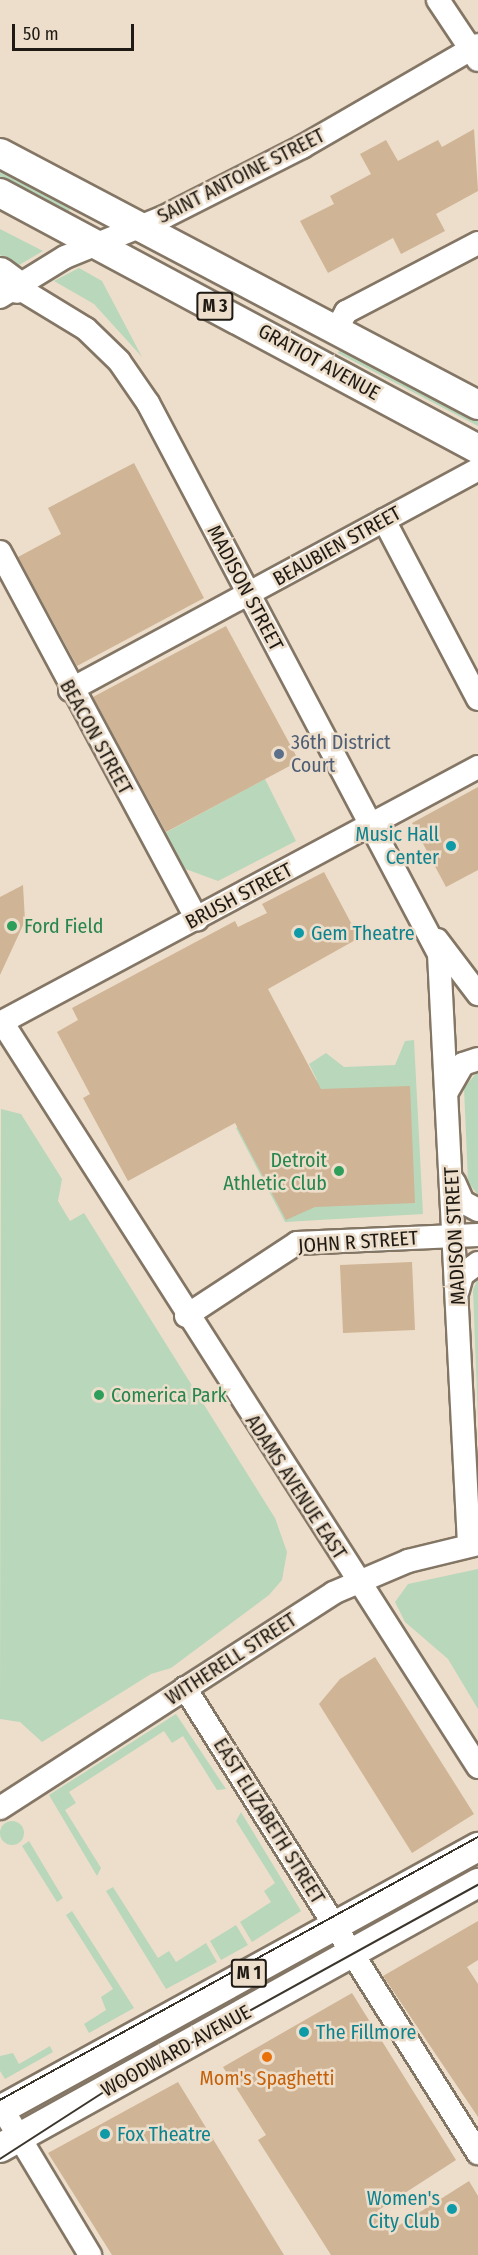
<!DOCTYPE html>
<html>
<head>
<meta charset="utf-8">
<style>
  body { margin:0 }
  #map { position:relative; width:478px; height:2255px; overflow:hidden; background:#eddecb; font-family:"Fira Sans Condensed",sans-serif }
  div>[style] { position:absolute }
  [style*='--x'] { left:calc(var(--x)*1px); top:calc(var(--y)*1px); width:calc(var(--w)*1px); rotate:calc(var(--a)*1deg) }
  .green>* { inset:0; background:#b9d7bb }
  .round { border-radius:50% }
  .building>* { inset:0; background:#cfb495 }
  .roads { filter:drop-shadow(2px 0 #847665) drop-shadow(-2px 0 #847665) drop-shadow(0 2px #847665) drop-shadow(0 -2px #847665) }
  .minor>* { height:22px; margin:-11px; padding:0 11px; transform-origin:11px; border-radius:11px; background:#fff }
  .major>* { height:28px; margin:-14px; padding:0 14px; transform-origin:14px; border-radius:14px; background:#fff }
  .highway>* { height:32px; margin:-16px; padding:0 16px; transform-origin:16px; border-radius:16px; background:#fff }
  .tram>* { height:1.5px; margin:-0.75px; padding:0 0.75px; transform-origin:0.75px; border-radius:0.75px; background:#3b352c }
  .dots>* { width:16px; height:16px; translate:-50% -50%; box-sizing:border-box; border:3px solid #eddecb; border-radius:50% }
  span { translate:-50% -50%; white-space:nowrap; text-align:center; line-height:1.15; -webkit-text-stroke:5px #eddecb; paint-order:stroke }
  .shield-label span { padding:2px 4px; background:#eddecb; border:2px solid; border-radius:4px; -webkit-text-stroke-width:0 }
  .shield-label { font-size:18px; color:#1f1a13; font-weight:700 }
  .street-label { font-size:20px; color:#1f1a13 }
  .service-label { font-size:20px; color:#4e5e75 }
  .left { translate:0 -50%; text-align:left }
  .culture-label { font-size:20px; color:#0d838f }
  .right { translate:-100% -50%; text-align:right }
  .leisure-label { font-size:20px; color:#27864d }
  .food-label { font-size:20px; color:#c56008 }
  .scale { position:absolute; left:12px; top:24px; width:122px; height:27px; box-sizing:border-box; border:3px solid #1f1a13; border-top:0; padding-left:8px; font-size:18px; line-height:21px; white-space:nowrap; color:#1f1a13; -webkit-text-stroke:4px #eddecb; paint-order:stroke }
</style>
</head>
<body>
<div id="map">
  <div class="green">
    <i style="clip-path:polygon(0 169px,65px 203px,70px 209px,64px 219px,0 185px)"></i>
    <i style="clip-path:polygon(0 229px,43px 251px,19px 265px,0 255px)"></i>
    <i style="clip-path:polygon(79px 268px,102px 281px,142px 357px,94px 304px,54px 281px)"></i>
    <i style="clip-path:polygon(340px 348px,478px 419px,478px 426px,338px 353px)"></i>
    <i style="clip-path:polygon(265px 779px,296px 841px,218px 881px,183px 868px,165px 833px)"></i>
    <i style="clip-path:polygon(414px 1040px,423px 1214px,285px 1222px,236px 1128px,317px 1080px,309px 1064px,326px 1053px,344px 1067px,395px 1065px,405px 1041px)"></i>
    <i style="clip-path:polygon(478px 1071px,478px 1195px,468px 1182px,464px 1088px)"></i>
    <i style="clip-path:polygon(1px 1109px,21px 1114px,62px 1179px,58px 1201px,70px 1221px,84px 1213px,275px 1518px,287px 1552px,282px 1580px,269px 1595px,171px 1668px,151px 1674px,42px 1742px,20px 1722px,0 1719px)"></i>
    <i style="clip-path:polygon(478px 1278px,478px 1420px,473px 1290px)"></i>
    <i style="clip-path:polygon(478px 1569px,478px 1709px,448px 1659px,405px 1622px,395px 1602px,408px 1584px)"></i>
    <i style="clip-path:polygon(176px 1714px,226px 1789px,217px 1790px,183px 1736px,172px 1743px,164px 1731px,69px 1792px,76px 1803px,65px 1810px,101px 1868px,97px 1876px,49px 1795px)"></i>
    <i style="clip-path:polygon(241px 1812px,301px 1911px,252px 1942px,240px 1922px,271px 1902px,264px 1891px,275px 1883px,236px 1821px)"></i>
    <i class="round" style="left:0;top:1821px;width:24px;height:24px"></i>
    <i style="clip-path:polygon(29px 1841px,63px 1898px,57px 1902px,22px 1846px)"></i>
    <i style="clip-path:polygon(113px 1887px,158px 1958px,169px 1951px,176px 1962px,206px 1943px,217px 1962px,166px 1989px,106px 1891px)"></i>
    <i style="clip-path:polygon(72px 1911px,134px 2008px,89px 2033px,84px 2024px,106px 2010px,101px 1997px,113px 1989px,66px 1915px)"></i>
    <i style="clip-path:polygon(236px 1925px,248px 1945px,221px 1960px,210px 1941px)"></i>
    <i style="clip-path:polygon(50px 2046px,53px 2052px,5px 2079px,0 2071px,0 2056px,13px 2053px,19px 2064px)"></i>
  </div>
  <div class="building">
    <i style="clip-path:polygon(474px 129px,478px 191px,436px 214px,445px 231px,401px 254px,393px 238px,328px 273px,300px 221px,334px 204px,330px 196px,371px 174px,360px 154px,386px 140px,398px 161px,438px 140px,442px 147px)"></i>
    <i style="clip-path:polygon(134px 463px,204px 598px,77px 666px,18px 557px,61px 534px,48px 508px)"></i>
    <i style="clip-path:polygon(226px 626px,299px 761px,166px 832px,93px 697px)"></i>
    <i style="clip-path:polygon(478px 787px,478px 870px,446px 887px,412px 823px)"></i>
    <i style="clip-path:polygon(324px 872px,359px 938px,268px 989px,321px 1089px,410px 1086px,415px 1203px,315px 1207px,286px 1220px,235px 1123px,128px 1181px,83px 1098px,90px 1094px,57px 1032px,78px 1020px,72px 1008px,235px 921px,238px 927px,267px 913px,262px 904px)"></i>
    <i style="clip-path:polygon(23px 885px,25px 921px,0 975px,0 897px)"></i>
    <i style="clip-path:polygon(412px 1262px,415px 1330px,343px 1333px,340px 1265px)"></i>
    <i style="clip-path:polygon(375px 1657px,474px 1814px,412px 1853px,319px 1704px,340px 1679px)"></i>
    <i style="clip-path:polygon(478px 1921px,478px 1960px,467px 1967px,478px 1984px,478px 2117px,383px 1976px)"></i>
    <i style="clip-path:polygon(352px 1993px,456px 2160px,377px 2211px,390px 2231px,469px 2181px,478px 2196px,478px 2255px,331px 2255px,258px 2140px,266px 2135px,223px 2067px)"></i>
    <i style="clip-path:polygon(178px 2082px,284px 2255px,112px 2255px,48px 2153px)"></i>
  </div>
  <div class="roads">
    <div class="minor">
      <i style="--x:438;--y:0;--w:72;--a:56.3"></i>
      <i style="--x:17;--y:287;--w:81;--a:31.3"></i>
      <i style="--x:86;--y:329;--w:46;--a:44.1"></i>
      <i style="--x:119;--y:361;--w:51;--a:55.4"></i>
      <i style="--x:148;--y:403;--w:623;--a:62.16"></i>
      <i style="--x:439;--y:954;--w:592;--a:87.09"></i>
      <i style="--x:0;--y:297;--w:76;--a:-31.6"></i>
      <i style="--x:65;--y:257;--w:107;--a:-22"></i>
      <i style="--x:164;--y:217;--w:155;--a:-26.9"></i>
      <i style="--x:302;--y:147;--w:203;--a:-30.1"></i>
      <i style="--x:335;--y:332;--w:23;--a:-61"></i>
      <i style="--x:346;--y:312;--w:149;--a:-27.6"></i>
      <i style="--x:384;--y:520;--w:202;--a:62.3"></i>
      <i style="--x:0;--y:552;--w:417;--a:61.8"></i>
      <i style="--x:70;--y:690;--w:464;--a:-28.4"></i>
      <i style="--x:437;--y:940;--w:68;--a:52.8"></i>
      <i style="--x:2;--y:1022;--w:884;--a:57.42"></i>
      <i style="--x:0;--y:1023;--w:542;--a:-28.17"></i>
      <i style="--x:448;--y:1090;--w:30;--a:-60"></i>
      <i style="--x:463;--y:1064;--w:16;--a:-18"></i>
      <i style="--x:454;--y:1182;--w:22;--a:66"></i>
      <i style="--x:463;--y:1202;--w:17;--a:28"></i>
      <i style="--x:458;--y:1290;--w:16;--a:-75"></i>
      <i style="--x:462;--y:1275;--w:20;--a:-37"></i>
      <i style="--x:186;--y:1316;--w:133;--a:-33.3"></i>
      <i style="--x:297;--y:1243;--w:181;--a:-2.5"></i>
      <i style="--x:185;--y:1688;--w:550;--a:57.78"></i>
      <i style="--x:0;--y:1808;--w:396;--a:-32.8"></i>
      <i style="--x:333;--y:1593;--w:82;--a:-23.1"></i>
      <i style="--x:408;--y:1561;--w:72;--a:-13.7"></i>
      <i style="--x:0;--y:2105;--w:175;--a:59"></i>
    </div>
    <div class="major">
      <i style="--x:0;--y:153;--w:540;--a:27.8"></i>
      <i style="--x:0;--y:193;--w:542;--a:28.17"></i>
      <i style="--x:0;--y:2110;--w:546;--a:-28.82"></i>
      <i style="--x:0;--y:2148;--w:547;--a:-29"></i>
    </div>
    <div class="highway">
      <i style="--x:0;--y:274;--w:21;--a:37"></i>
    </div>
  </div>
  <div class="tram">
    <i style="--x:0;--y:2100;--w:546;--a:-28.82"></i>
    <i style="--x:0;--y:2159;--w:131;--a:-32.8"></i>
    <i style="--x:110;--y:2088;--w:420;--a:-28.9"></i>
  </div>
  <div class="dots">
    <i style="left:279px;top:754px;background:#5c6f8a"></i>
    <i style="left:451px;top:846px;background:#0f9aa8"></i>
    <i style="left:12px;top:926px;background:#2e9e5b"></i>
    <i style="left:299px;top:933px;background:#0f9aa8"></i>
    <i style="left:339px;top:1171px;background:#2e9e5b"></i>
    <i style="left:99px;top:1395px;background:#2e9e5b"></i>
    <i style="left:304px;top:2032px;background:#0f9aa8"></i>
    <i style="left:267px;top:2057px;background:#e8710a"></i>
    <i style="left:105px;top:2134px;background:#0f9aa8"></i>
    <i style="left:452px;top:2209px;background:#0f9aa8"></i>
  </div>
  <div class="shield-label">
    <span style="left:215px;top:306px">M 3</span>
    <span style="left:249px;top:1973px">M 1</span>
  </div>
  <div class="street-label">
    <span style="left:241px;top:176px;rotate:-27deg">SAINT ANTOINE STREET</span>
    <span style="left:319px;top:362px;rotate:29deg">GRATIOT AVENUE</span>
    <span style="left:337px;top:546px;rotate:-29deg">BEAUBIEN STREET</span>
    <span style="left:245px;top:588px;rotate:62deg">MADISON STREET</span>
    <span style="left:96px;top:737px;rotate:61deg">BEACON STREET</span>
    <span style="left:239px;top:896px;rotate:-28deg">BRUSH STREET</span>
    <span style="left:455px;top:1236px;rotate:-93deg">MADISON STREET</span>
    <span style="left:358px;top:1242px;rotate:-4deg">JOHN R STREET</span>
    <span style="left:296px;top:1487px;rotate:57deg">ADAMS AVENUE EAST</span>
    <span style="left:231px;top:1659px;rotate:-33deg">WITHERELL STREET</span>
    <span style="left:269px;top:1821px;rotate:58deg">EAST ELIZABETH STREET</span>
    <span style="left:176px;top:2051px;rotate:-29deg">WOODWARD AVENUE</span>
  </div>
  <div class="service-label">
    <span class="left" style="left:291px;top:754px">36th District<br>Court</span>
  </div>
  <div class="culture-label">
    <span class="right" style="left:439px;top:846px">Music Hall<br>Center</span>
    <span class="left" style="left:311px;top:933px">Gem Theatre</span>
    <span class="left" style="left:316px;top:2032px">The Fillmore</span>
    <span class="left" style="left:117px;top:2134px">Fox Theatre</span>
    <span class="right" style="left:440px;top:2210px">Women's<br>City Club</span>
  </div>
  <div class="leisure-label">
    <span class="left" style="left:24px;top:926px">Ford Field</span>
    <span class="right" style="left:327px;top:1172px">Detroit<br>Athletic Club</span>
    <span class="left" style="left:111px;top:1395px">Comerica Park</span>
  </div>
  <div class="food-label">
    <span style="left:267px;top:2078px">Mom's Spaghetti</span>
  </div>
  <div class="scale">50 m</div>
</div>
</body>
</html>
